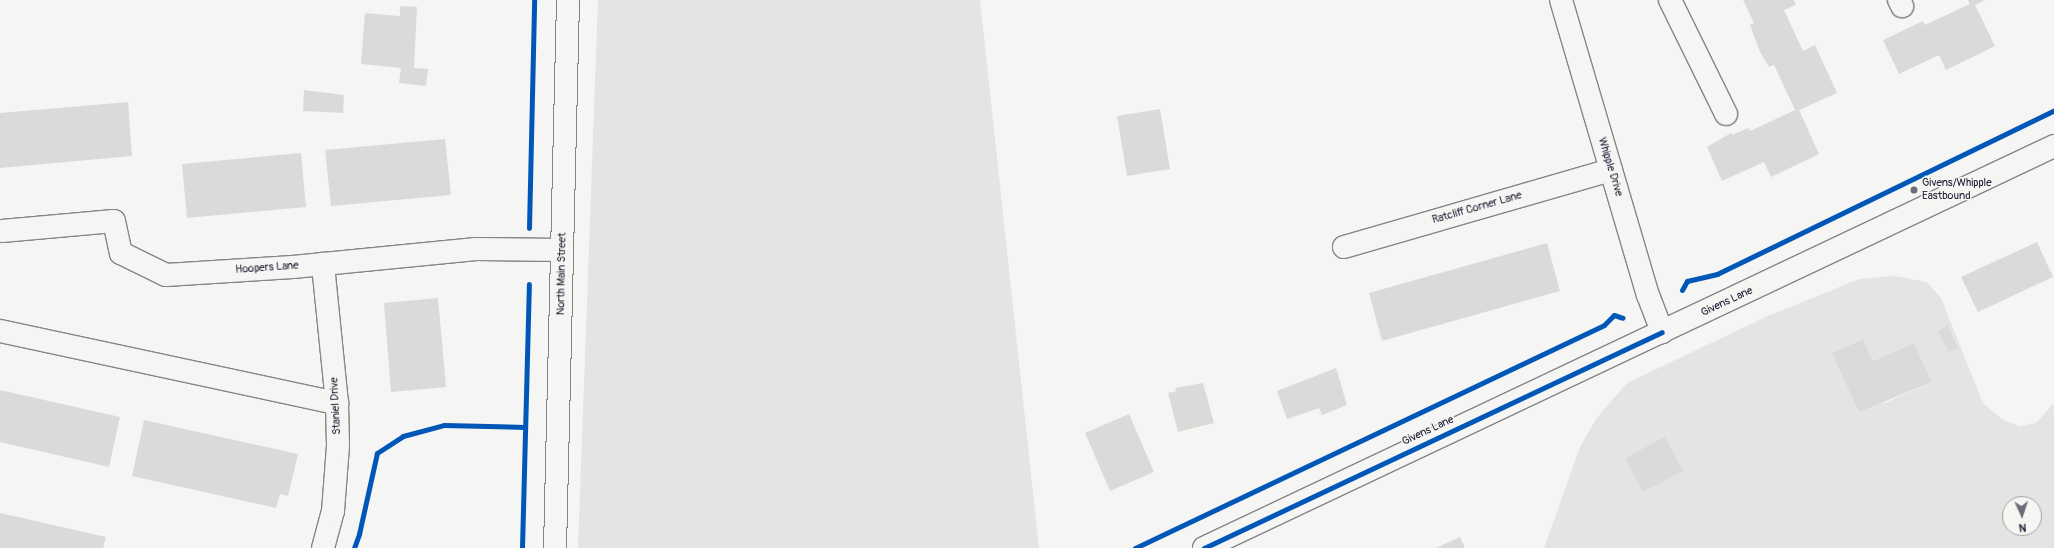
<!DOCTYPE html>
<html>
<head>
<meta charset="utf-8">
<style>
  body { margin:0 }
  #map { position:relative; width:2054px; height:548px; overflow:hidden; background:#f5f5f3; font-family:Pangolin,sans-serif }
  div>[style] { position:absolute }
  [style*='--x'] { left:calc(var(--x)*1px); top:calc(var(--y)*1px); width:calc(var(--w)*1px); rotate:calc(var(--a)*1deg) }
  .green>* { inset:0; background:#e4e4e4 }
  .building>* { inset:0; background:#dadad9 }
  .roads { filter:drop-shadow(1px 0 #858589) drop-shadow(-1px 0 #858589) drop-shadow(0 1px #858589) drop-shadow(0 -1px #858589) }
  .minor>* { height:22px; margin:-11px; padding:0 11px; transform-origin:11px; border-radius:11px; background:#f5f5f3 }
  .major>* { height:22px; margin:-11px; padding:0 11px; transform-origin:11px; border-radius:11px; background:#f5f5f3 }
  .cycleway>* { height:5px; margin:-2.5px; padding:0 2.5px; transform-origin:2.5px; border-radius:2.5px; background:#0057b8 }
  .dots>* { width:11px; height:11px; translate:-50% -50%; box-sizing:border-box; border:2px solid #f6f6f2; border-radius:50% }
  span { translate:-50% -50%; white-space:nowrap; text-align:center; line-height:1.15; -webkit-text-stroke:3px #f6f6f2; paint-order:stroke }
  .street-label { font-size:11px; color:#22223b }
  .poi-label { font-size:11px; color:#22223b }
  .left { translate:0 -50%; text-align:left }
  .north { position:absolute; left:2002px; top:496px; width:40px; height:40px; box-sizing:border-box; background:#f6f6f2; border:1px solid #a1a1a9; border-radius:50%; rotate:177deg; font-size:11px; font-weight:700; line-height:16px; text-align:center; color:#22223b }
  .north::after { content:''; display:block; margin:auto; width:14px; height:18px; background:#6c6c7b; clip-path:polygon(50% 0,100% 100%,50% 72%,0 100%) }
</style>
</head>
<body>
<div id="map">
  <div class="green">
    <i style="clip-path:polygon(598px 0,980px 0,1039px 548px,578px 548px)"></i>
    <i style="clip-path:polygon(evenodd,1894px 276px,1927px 282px,1941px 298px,1983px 403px,2003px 420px,2020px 426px,2036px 423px,2054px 403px,2054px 548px,1544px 548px,1580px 447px,1596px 419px,1627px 383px,1768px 316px,1859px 279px,1894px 276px,1863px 339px,1873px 361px,1914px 343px,1932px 382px,1885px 403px,1832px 353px,1863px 339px,1894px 276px,2010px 504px,2034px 504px,2034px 528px,2010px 528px,2010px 504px)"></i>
  </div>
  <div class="building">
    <i style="clip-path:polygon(1743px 0,1794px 0,1796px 5px,1784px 10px,1803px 51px,1815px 45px,1837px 93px,1799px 110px,1819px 154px,1771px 177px,1764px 162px,1722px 181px,1707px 147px,1731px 133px,1732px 135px,1748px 128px,1750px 131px,1795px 110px,1774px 65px,1769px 67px,1760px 52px,1750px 25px,1754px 23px)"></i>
    <i style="clip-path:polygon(1968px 0,1985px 0,1975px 5px,1995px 46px,1946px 70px,1939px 55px,1899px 74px,1883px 40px,1923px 21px,1925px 25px,1970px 4px)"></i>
    <i style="clip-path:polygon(400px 6px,417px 7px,414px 68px,428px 69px,426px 86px,399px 83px,401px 68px,361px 64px,365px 13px,400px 16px)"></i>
    <i style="clip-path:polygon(304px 90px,344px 95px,343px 113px,303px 111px)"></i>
    <i style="clip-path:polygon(128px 102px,132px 156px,0 168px,0 113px)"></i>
    <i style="clip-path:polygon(1160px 109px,1170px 169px,1127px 176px,1117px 116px)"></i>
    <i style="clip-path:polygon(445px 139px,451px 195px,331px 206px,325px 150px)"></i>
    <i style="clip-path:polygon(301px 153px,306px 207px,187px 218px,182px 164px)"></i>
    <i style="clip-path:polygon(2037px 242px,2053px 277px,1978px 312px,1961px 277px)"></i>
    <i style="clip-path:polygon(1547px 243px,1560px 291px,1382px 341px,1369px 293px)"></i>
    <i style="clip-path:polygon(438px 298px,446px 387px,391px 392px,384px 303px)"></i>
    <i style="clip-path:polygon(1948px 326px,1958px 348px,1948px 352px,1938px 331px)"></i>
    <i style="clip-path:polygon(1863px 339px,1873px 361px,1914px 343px,1932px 382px,1859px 412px,1832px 353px)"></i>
    <i style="clip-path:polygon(1336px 368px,1347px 405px,1322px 415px,1319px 408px,1287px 419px,1277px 391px)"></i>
    <i style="clip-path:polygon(1203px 383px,1214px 423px,1178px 432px,1168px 393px,1176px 391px,1175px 388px)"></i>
    <i style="clip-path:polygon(0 390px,120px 417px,109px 467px,0 442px)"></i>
    <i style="clip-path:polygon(1129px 414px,1154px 472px,1110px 491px,1085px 433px)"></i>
    <i style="clip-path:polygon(144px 420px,298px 454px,288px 496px,280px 494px,276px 508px,132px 476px)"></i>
    <i style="clip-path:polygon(1665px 437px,1683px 471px,1643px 492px,1625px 458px)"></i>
    <i style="clip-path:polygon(0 513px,106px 537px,103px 548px,0 548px)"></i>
    <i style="clip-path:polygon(1460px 537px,1465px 548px,1436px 548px)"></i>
  </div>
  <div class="roads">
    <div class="minor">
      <i style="--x:1561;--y:0;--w:308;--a:73.6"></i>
      <i style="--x:1648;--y:295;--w:40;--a:69"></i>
      <i style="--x:1670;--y:0;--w:127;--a:63.8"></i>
      <i style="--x:1899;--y:0;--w:7;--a:63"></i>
      <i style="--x:2;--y:231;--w:112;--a:-5.1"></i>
      <i style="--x:114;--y:221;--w:33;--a:78"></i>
      <i style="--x:121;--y:253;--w:50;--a:26.1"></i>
      <i style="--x:166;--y:275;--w:127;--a:-3.6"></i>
      <i style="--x:293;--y:267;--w:184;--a:-5.6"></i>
      <i style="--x:476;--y:249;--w:86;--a:0.7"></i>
      <i style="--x:1344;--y:247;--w:278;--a:-16.1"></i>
      <i style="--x:0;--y:331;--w:345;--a:12.1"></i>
      <i style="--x:323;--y:548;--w:38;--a:-75"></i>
      <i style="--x:333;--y:511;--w:65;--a:-85.6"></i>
      <i style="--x:338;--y:446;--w:43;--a:-91.3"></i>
      <i style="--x:337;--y:403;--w:140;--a:-95.8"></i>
      <i style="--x:1204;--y:548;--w:940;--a:-25.31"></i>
    </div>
    <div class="major">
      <i style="--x:555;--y:548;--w:548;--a:-88.64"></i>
    </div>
  </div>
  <div class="cycleway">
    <i style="--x:529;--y:228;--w:228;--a:-88.7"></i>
    <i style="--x:1682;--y:290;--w:10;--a:-61"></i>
    <i style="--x:1687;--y:281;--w:31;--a:-13"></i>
    <i style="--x:1717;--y:274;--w:375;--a:-25.9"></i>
    <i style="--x:354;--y:548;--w:15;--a:-70"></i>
    <i style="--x:359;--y:534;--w:83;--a:-77.5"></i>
    <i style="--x:377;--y:453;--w:31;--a:-33"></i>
    <i style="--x:403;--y:436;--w:42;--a:-15"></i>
    <i style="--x:444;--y:425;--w:81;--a:1.4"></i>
    <i style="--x:522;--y:548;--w:264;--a:-88.5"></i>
    <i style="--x:1135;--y:548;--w:519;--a:-25.43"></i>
    <i style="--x:1604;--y:325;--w:14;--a:-45"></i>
    <i style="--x:1614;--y:315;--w:9;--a:18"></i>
    <i style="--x:1204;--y:548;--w:506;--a:-25.25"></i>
  </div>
  <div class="dots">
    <i style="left:1914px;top:190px;background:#6c6c7b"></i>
  </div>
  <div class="street-label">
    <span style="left:1610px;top:167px;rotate:73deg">Whipple Drive</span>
    <span style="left:1477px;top:208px;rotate:-16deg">Ratcliff Corner Lane</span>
    <span style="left:267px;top:268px;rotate:-4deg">Hoopers Lane</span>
    <span style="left:562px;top:274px;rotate:-89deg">North Main Street</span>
    <span style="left:1727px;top:302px;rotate:-25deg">Givens Lane</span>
    <span style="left:336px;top:406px;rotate:-93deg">Staniel Drive</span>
    <span style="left:1428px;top:431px;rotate:-25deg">Givens Lane</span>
  </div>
  <div class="poi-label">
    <span class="left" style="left:1922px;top:190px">Givens/Whipple<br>Eastbound</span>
  </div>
  <div class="north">N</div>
</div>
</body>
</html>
